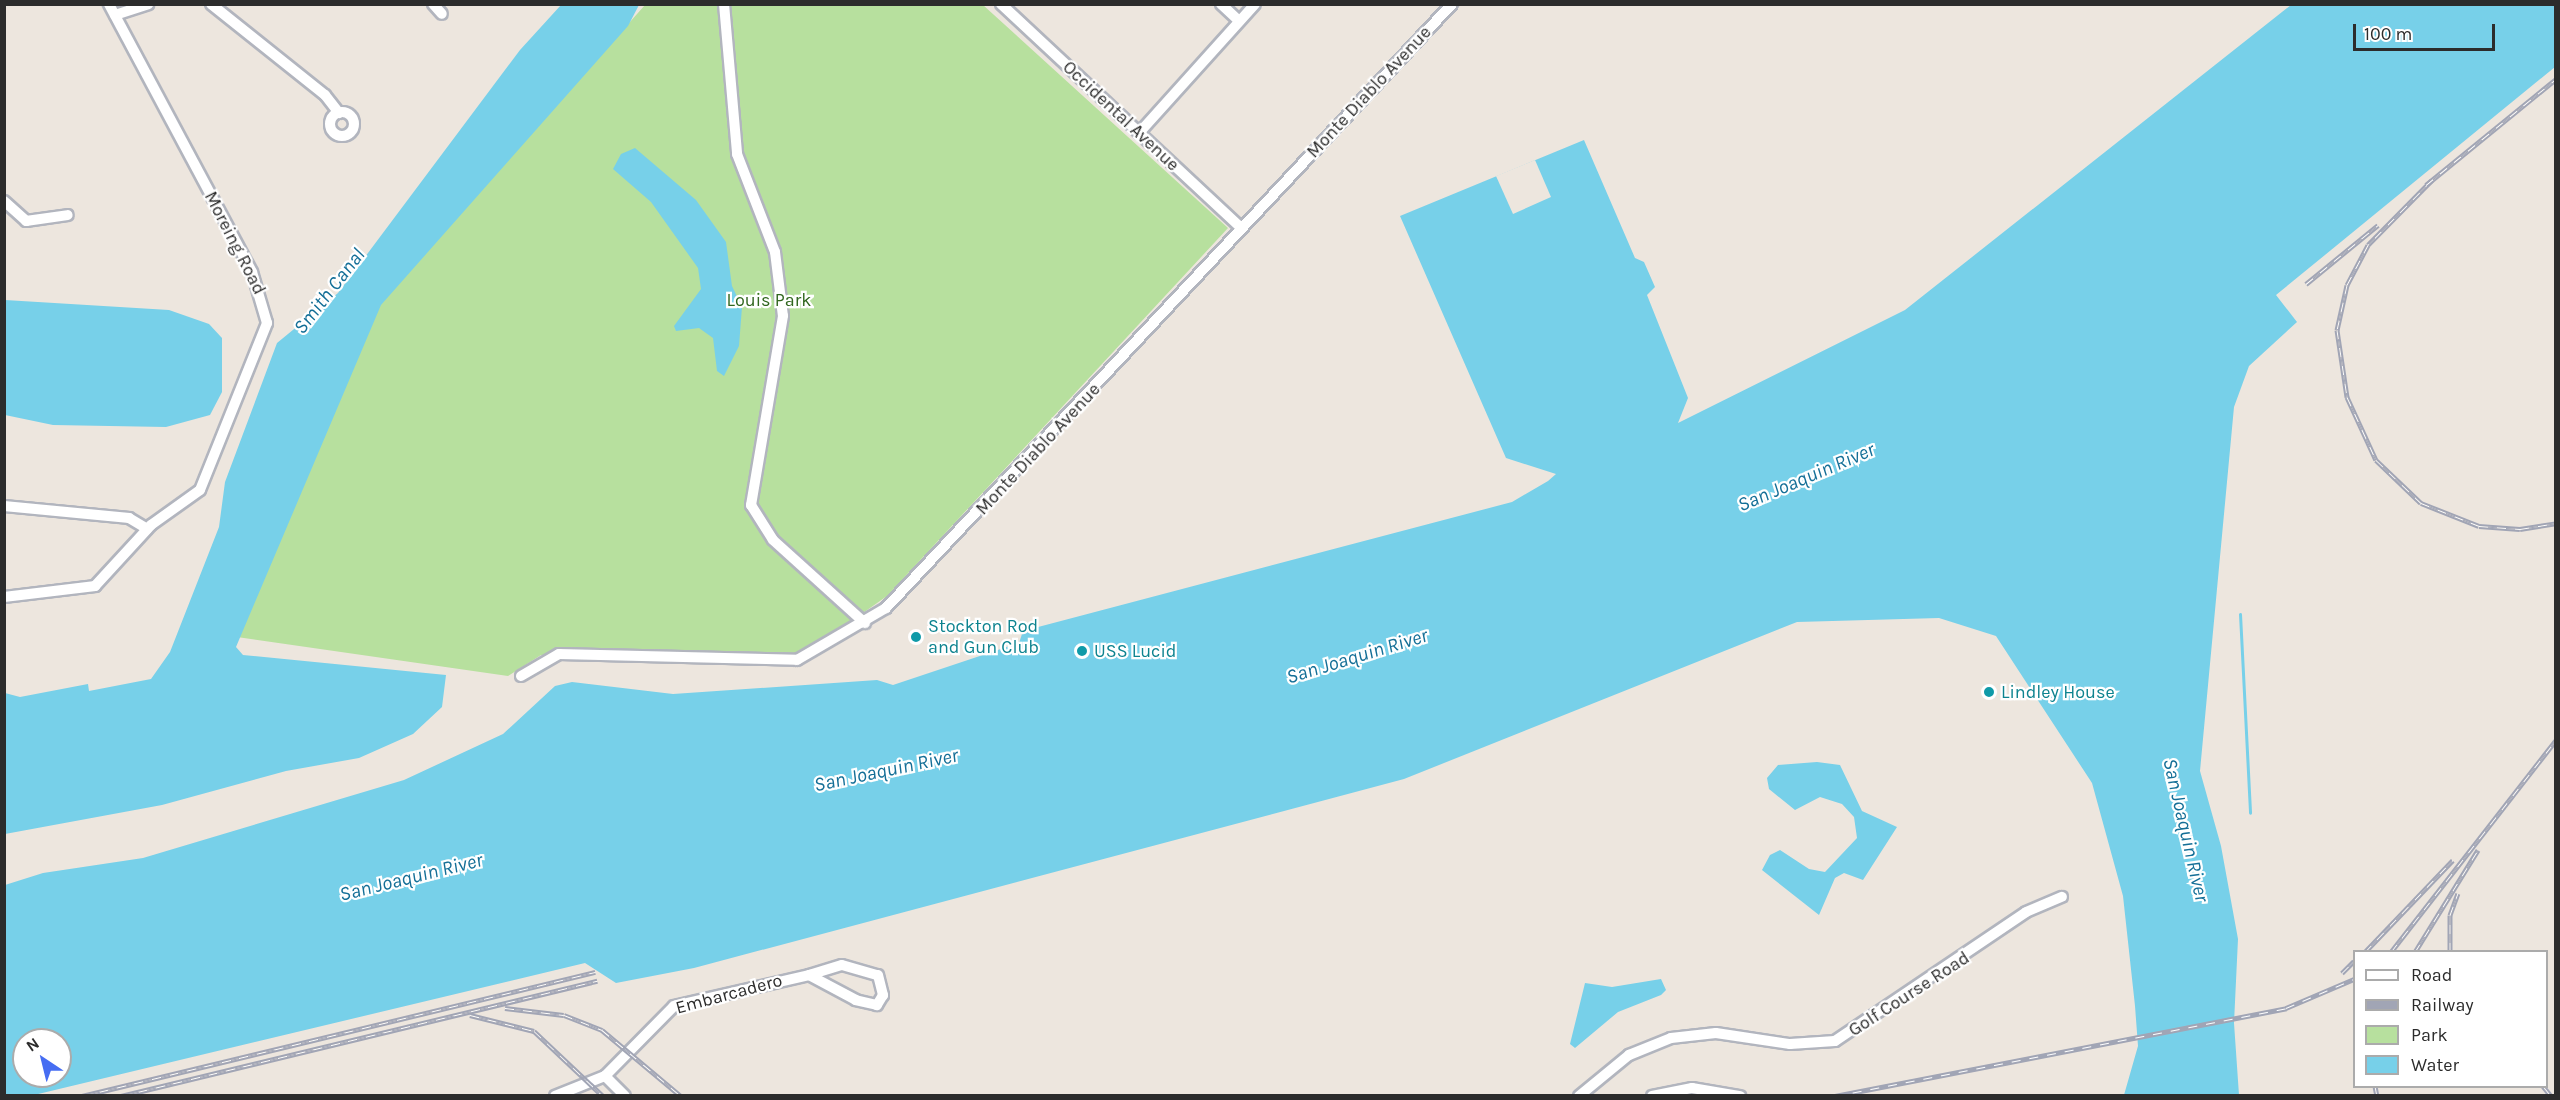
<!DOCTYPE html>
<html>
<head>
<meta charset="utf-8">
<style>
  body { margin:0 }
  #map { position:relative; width:2560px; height:1100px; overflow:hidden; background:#ede6de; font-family:Karla,sans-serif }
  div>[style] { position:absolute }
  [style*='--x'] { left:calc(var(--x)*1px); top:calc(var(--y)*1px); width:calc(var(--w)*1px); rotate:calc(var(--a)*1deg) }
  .green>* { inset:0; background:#b7e09e }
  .water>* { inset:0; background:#77d0e9 }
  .pier>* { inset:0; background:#ede6de }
  .stream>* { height:3px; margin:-1.5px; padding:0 1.5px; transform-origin:1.5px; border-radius:1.5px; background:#77d0e9 }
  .roads { filter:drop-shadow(2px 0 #b2b5be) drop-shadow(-2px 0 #b2b5be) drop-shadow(0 2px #b2b5be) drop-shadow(0 -2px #b2b5be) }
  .minor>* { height:10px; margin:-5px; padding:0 5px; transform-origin:5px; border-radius:5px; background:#fff }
  .minor>.ring { margin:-5px; padding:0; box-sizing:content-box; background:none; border:10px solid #fff; border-radius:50% }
  .rail>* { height:5px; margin-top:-2.5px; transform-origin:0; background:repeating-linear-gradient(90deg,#fff 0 9px,#a1a5b5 0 18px); box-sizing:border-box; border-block:2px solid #a1a5b5 }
  .dots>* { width:16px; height:16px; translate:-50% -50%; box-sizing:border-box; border:3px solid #fff; border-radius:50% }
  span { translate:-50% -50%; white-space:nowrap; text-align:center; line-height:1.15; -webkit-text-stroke:4.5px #fff; paint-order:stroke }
  .street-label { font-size:18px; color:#2c2c2c }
  .park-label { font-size:18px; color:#30661e }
  .culture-label { font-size:18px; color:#0d838f }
  .left { translate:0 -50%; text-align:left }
  .water-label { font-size:20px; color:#146f97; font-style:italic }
  .frame { position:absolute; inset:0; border:6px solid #2c2c2c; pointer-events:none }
  .legend { position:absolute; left:2353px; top:950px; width:195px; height:138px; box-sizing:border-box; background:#fff; border:2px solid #ababab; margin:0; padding:8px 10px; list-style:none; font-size:18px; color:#2c2c2c }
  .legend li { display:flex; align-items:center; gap:12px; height:30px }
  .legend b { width:30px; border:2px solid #ababab }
  .north { position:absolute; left:12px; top:1028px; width:60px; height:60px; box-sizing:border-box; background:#fff; border:2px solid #ababab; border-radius:50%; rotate:325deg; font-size:16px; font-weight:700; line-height:24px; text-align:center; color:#2c2c2c }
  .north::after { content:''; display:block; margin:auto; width:21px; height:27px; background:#466df2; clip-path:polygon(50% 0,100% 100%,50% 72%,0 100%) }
  .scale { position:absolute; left:2353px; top:24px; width:142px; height:27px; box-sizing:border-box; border:3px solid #2c2c2c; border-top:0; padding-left:8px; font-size:18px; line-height:21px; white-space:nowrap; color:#2c2c2c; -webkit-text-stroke:4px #fff; paint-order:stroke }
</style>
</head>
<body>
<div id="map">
  <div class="green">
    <i style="clip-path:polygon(645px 5px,983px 5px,1228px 228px,887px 596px,819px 644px,774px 661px,541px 655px,508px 676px,230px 636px,374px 310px)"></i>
  </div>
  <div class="water">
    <i style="clip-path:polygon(561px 5px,639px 5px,628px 26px,381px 305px,236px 647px,243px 655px,446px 675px,442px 707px,413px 734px,359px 758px,286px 771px,162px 805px,5px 834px,5px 693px,20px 697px,88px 684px,89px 691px,151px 679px,170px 652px,219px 527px,225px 482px,277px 343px,338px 293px,520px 50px)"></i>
    <i style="clip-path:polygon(evenodd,2291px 5px,2555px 5px,2555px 67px,2276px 295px,2297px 322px,2249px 366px,2234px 407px,2200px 771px,2221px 846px,2238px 939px,2234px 1023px,2239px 1095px,2124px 1095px,2138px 1046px,2135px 1006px,2123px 896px,2092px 783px,1996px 636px,1939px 618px,1797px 622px,1404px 779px,694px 968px,616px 983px,585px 963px,34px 1095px,5px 1096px,5px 885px,43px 873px,143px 858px,404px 780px,503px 734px,555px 686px,572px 682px,673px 694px,877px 680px,893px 685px,1019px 643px,1023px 631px,1512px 502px,1548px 481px,1556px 474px,1506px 458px,1400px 216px,1584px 140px,1635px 258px,1644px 262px,1655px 287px,1647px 295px,1688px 398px,1678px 423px,1905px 310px,2291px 5px,24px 1040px,60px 1040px,60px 1076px,24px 1076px,24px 1040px)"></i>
    <i style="clip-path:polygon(635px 148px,696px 200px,726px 242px,732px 286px,742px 307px,739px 346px,724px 376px,717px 371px,713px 338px,699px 328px,676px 331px,674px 326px,701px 289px,698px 268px,651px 202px,613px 169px,621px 154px)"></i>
    <i style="clip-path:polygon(5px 300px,169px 310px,209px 324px,222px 338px,222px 392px,210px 415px,166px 427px,53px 425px,5px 415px)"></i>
    <i style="clip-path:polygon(1817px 762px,1840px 765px,1862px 811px,1897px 827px,1863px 880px,1844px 873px,1835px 878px,1819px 915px,1762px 870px,1770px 855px,1780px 850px,1809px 869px,1825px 872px,1857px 838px,1854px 817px,1842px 804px,1820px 797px,1795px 810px,1769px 789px,1767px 778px,1778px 765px)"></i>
    <i style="clip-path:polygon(1661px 979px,1666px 990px,1661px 995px,1618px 1012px,1575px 1048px,1570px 1044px,1585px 983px,1612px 987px)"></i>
  </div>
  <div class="pier">
    <i style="clip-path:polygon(1535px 160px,1551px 197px,1513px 214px,1496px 176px)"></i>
  </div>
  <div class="stream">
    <i style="--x:2240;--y:614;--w:199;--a:87.1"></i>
  </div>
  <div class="roads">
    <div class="minor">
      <i style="--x:211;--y:4;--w:146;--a:38.6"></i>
      <i style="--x:325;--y:95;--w:23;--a:52"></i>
      <i style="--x:433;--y:4;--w:13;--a:48"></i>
      <i style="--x:724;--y:4;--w:151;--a:85"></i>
      <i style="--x:737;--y:154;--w:105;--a:68.8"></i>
      <i style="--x:775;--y:252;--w:64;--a:82.9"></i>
      <i style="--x:783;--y:316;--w:192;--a:99.6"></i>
      <i style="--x:751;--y:505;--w:41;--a:57.8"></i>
      <i style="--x:773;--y:540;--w:124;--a:42.1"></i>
      <i style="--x:1001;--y:4;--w:328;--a:43"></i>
      <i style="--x:1221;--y:4;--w:25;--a:43"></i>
      <i style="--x:115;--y:15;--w:35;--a:-18"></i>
      <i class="ring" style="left:330px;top:112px;width:14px;height:14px"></i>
      <i style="--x:1139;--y:133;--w:173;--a:-48"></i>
      <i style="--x:4;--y:201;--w:30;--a:42"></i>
      <i style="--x:26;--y:221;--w:42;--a:-8.1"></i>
      <i style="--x:4;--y:506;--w:126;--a:5.5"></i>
      <i style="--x:129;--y:518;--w:21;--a:31"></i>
      <i style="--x:4;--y:597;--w:92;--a:-6.9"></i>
      <i style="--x:95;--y:586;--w:83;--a:-47.4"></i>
      <i style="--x:151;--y:525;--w:60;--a:-35.5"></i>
      <i style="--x:200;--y:490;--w:180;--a:-68.1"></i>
      <i style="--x:267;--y:323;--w:53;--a:-106.4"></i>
      <i style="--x:252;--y:272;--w:304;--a:-118.1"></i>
      <i style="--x:521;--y:676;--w:44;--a:-30.1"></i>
      <i style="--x:559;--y:654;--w:238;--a:1.4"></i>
      <i style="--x:797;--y:660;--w:103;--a:-30.3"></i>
      <i style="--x:886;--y:608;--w:828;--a:-46.86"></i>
      <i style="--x:842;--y:965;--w:37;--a:16"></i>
      <i style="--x:878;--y:975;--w:21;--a:76"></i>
      <i style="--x:883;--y:995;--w:12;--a:121"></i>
      <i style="--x:877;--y:1005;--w:22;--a:-167"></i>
      <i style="--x:856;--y:1000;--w:53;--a:-152"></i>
      <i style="--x:809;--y:975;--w:34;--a:-17"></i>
      <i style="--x:605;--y:1076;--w:28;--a:45"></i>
      <i style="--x:555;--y:1096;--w:54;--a:-21.8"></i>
      <i style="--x:605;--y:1076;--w:98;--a:-45.4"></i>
      <i style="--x:674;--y:1006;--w:139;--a:-12.9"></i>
      <i style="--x:1579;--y:1096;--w:65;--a:-39.4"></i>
      <i style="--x:1629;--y:1055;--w:45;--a:-22"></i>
      <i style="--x:1671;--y:1038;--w:45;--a:-6.3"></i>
      <i style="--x:1716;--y:1033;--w:75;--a:8.5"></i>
      <i style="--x:1790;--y:1044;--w:45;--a:-3.8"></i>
      <i style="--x:1835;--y:1041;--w:230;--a:-34"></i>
      <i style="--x:2026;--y:912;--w:39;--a:-23"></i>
      <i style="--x:1652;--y:1096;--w:41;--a:-11.3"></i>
      <i style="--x:1692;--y:1088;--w:49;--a:9.5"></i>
    </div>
  </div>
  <div class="rail">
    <i style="--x:2432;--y:180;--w:91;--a:134.6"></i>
    <i style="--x:2368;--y:245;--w:45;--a:117.7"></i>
    <i style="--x:2347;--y:285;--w:46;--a:102.5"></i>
    <i style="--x:2337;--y:330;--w:68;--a:81.5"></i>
    <i style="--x:2347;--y:397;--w:69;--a:65.3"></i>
    <i style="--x:2376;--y:460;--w:62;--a:43.7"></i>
    <i style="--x:2421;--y:503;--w:62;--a:21.6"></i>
    <i style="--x:2479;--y:526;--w:41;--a:4.2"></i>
    <i style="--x:2520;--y:529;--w:36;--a:-9"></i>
    <i style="--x:2426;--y:185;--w:168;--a:-39.2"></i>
    <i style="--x:2306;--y:284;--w:93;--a:-39.3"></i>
    <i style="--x:2365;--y:952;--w:127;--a:-46.3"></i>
    <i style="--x:2391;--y:952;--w:269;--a:-52.1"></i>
    <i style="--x:2415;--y:952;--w:120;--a:-58.3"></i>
    <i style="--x:2450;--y:952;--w:37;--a:-90"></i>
    <i style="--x:2450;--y:915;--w:23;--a:-70"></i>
    <i style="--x:2342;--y:973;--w:17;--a:-45"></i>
    <i style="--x:505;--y:1008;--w:59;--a:6.8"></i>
    <i style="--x:564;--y:1015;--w:41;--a:21.5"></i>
    <i style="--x:602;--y:1030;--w:103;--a:39.9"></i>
    <i style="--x:470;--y:1015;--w:66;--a:14"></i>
    <i style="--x:534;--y:1031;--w:95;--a:43.3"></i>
    <i style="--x:2375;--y:1086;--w:10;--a:79"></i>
    <i style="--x:2543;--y:1086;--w:13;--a:51"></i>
    <i style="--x:82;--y:1096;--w:528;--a:-13.59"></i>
    <i style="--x:121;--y:1096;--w:490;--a:-13.6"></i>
    <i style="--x:1835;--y:1096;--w:460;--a:-11"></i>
    <i style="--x:2286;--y:1008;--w:74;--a:-23.1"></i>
  </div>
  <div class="dots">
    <i style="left:916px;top:637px;background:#0f9aa8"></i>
    <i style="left:1082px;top:651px;background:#0f9aa8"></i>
    <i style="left:1989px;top:692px;background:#0f9aa8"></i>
  </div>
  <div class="street-label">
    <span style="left:1369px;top:92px;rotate:-47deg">Monte Diablo Avenue</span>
    <span style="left:1121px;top:116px;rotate:43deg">Occidental Avenue</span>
    <span style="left:235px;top:243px;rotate:63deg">Moreing Road</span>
    <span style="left:1038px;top:449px;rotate:-47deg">Monte Diablo Avenue</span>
    <span style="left:729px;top:994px;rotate:-15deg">Embarcadero</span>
    <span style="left:1909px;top:994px;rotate:-33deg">Golf Course Road</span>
  </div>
  <div class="park-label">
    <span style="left:769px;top:300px">Louis Park</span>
  </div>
  <div class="culture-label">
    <span class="left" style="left:928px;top:637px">Stockton Rod<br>and Gun Club</span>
    <span class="left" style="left:1094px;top:651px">USS Lucid</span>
    <span class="left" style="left:2001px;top:692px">Lindley House</span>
  </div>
  <div class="water-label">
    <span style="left:329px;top:291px;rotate:-52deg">Smith Canal</span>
    <span style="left:1806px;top:477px;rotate:-23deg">San Joaquin River</span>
    <span style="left:1357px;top:656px;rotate:-17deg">San Joaquin River</span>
    <span style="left:886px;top:770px;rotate:-12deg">San Joaquin River</span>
    <span style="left:2186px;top:830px;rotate:77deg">San Joaquin River</span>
    <span style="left:411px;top:877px;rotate:-14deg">San Joaquin River</span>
  </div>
  <div class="frame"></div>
  <ul class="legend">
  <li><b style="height:8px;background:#fff"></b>Road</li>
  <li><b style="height:8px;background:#a1a5b5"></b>Railway</li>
  <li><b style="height:16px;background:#b7e09e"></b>Park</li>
  <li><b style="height:16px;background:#77d0e9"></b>Water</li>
  </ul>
  <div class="north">N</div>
  <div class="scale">100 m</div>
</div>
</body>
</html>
